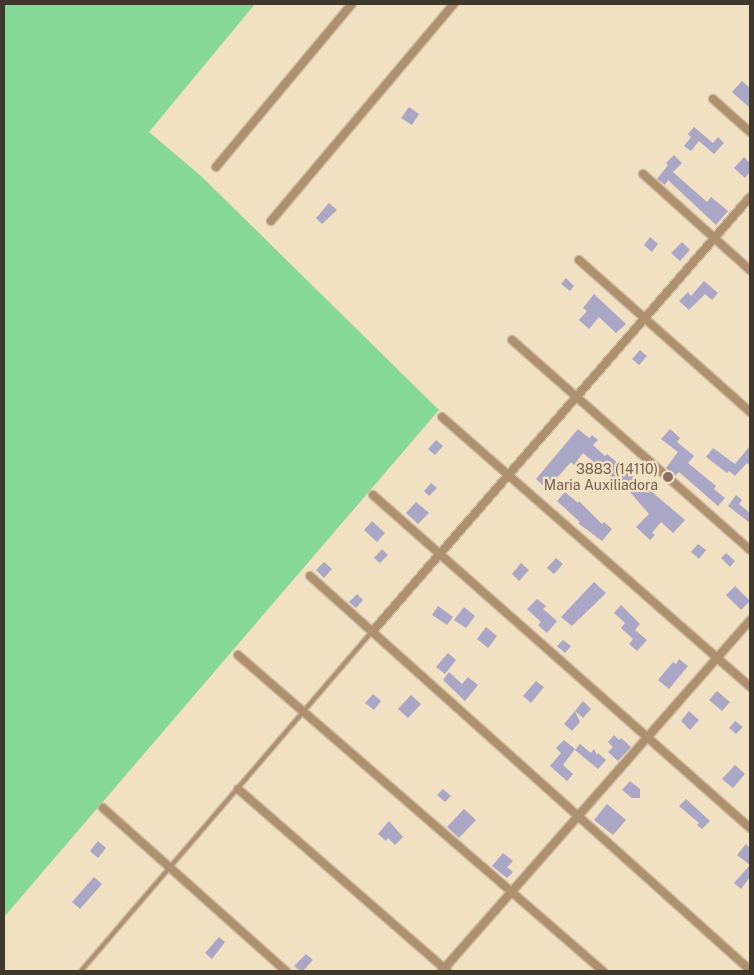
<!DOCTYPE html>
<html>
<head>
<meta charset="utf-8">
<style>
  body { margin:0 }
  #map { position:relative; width:754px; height:975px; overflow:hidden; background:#f2e0c3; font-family:"Public Sans",sans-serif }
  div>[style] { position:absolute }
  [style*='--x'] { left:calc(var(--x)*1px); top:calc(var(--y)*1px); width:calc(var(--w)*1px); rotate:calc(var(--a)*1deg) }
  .green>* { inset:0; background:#85d898 }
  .building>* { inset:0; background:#a9a7c5 }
  .roads { filter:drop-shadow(1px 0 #cebea5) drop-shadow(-1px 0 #cebea5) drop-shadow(0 1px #cebea5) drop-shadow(0 -1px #cebea5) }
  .service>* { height:4px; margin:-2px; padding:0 2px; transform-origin:2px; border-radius:2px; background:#ae906f }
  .minor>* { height:8px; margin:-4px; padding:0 4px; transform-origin:4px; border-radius:4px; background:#ae906f }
  .dots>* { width:14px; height:14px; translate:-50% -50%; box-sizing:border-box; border:2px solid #f2e0c3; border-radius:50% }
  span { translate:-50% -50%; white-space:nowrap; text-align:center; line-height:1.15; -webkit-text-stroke:4.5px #f2e0c3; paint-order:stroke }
  .education-label { font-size:14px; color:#785e54 }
  .right { translate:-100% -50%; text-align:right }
  .frame { position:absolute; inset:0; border:5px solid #3f382d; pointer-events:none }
</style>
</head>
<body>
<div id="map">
  <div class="green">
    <i style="clip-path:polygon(4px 4px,255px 4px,149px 132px,201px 176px,439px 410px,4px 917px)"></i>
  </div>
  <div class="building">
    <i style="clip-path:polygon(742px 81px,750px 88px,750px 108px,732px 92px)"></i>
    <i style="clip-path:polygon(409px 107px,419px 114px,412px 125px,401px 118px)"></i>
    <i style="clip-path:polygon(694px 127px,713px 143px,718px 137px,724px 143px,714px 154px,699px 141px,691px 151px,684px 146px,691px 137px,688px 134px)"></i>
    <i style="clip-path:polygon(674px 155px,682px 163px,673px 172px,707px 202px,711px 197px,728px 211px,716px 225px,668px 180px,665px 185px,657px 179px,668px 165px,666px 163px)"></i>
    <i style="clip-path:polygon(744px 157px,750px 163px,750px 172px,745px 178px,734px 168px)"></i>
    <i style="clip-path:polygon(329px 203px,337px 210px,322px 224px,316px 218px)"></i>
    <i style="clip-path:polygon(650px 237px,658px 244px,652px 252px,644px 245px)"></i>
    <i style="clip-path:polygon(682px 242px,690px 250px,680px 261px,671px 253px)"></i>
    <i style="clip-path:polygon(566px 278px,574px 286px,570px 291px,561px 284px)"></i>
    <i style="clip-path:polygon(704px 281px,718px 293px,712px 300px,705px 294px,689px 310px,679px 301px,688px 292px,691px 296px)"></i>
    <i style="clip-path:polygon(594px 294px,626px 324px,616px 333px,599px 317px,589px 329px,579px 320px,587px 311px,583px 308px)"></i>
    <i style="clip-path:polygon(640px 350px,647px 356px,639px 365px,632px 359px)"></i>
    <i style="clip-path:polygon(578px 429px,589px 438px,592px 435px,598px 440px,593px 445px,605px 456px,607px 454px,685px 520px,673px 533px,661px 522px,652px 533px,655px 535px,650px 540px,636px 527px,649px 514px,630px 492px,583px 453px,574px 465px,571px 462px,547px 489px,536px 479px)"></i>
    <i style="clip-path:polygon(670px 429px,680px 438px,677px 442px,694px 456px,688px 463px,716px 486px,714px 489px,725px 498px,718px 506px,679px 472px,675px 476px,666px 468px,678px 452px,661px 439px)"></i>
    <i style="clip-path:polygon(436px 440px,443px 446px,435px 455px,428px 449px)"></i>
    <i style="clip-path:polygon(750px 446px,750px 466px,747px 463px,735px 476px,729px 471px,727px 473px,706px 457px,713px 448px,735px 464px)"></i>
    <i style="clip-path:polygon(431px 483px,437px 488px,429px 496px,424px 491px)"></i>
    <i style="clip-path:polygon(565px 492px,578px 503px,579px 501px,602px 524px,604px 522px,612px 529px,602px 541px,578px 523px,580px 522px,557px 501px)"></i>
    <i style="clip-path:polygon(736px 495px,742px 500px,739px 504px,750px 513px,750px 523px,728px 506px)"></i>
    <i style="clip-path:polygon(416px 502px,429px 513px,418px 524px,406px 513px)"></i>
    <i style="clip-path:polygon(372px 521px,385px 533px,377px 542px,364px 530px)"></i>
    <i style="clip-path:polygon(698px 544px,706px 550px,699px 559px,691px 552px)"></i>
    <i style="clip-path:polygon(382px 549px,388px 555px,380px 563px,374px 558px)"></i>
    <i style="clip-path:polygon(726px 553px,735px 561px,730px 567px,721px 558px)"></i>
    <i style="clip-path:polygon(556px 558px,563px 564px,554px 574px,547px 568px)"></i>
    <i style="clip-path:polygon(324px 562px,332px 569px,324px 578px,316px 570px)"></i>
    <i style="clip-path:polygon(521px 563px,529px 570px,519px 581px,512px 574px)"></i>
    <i style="clip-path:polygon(594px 582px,606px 593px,572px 626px,561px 617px)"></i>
    <i style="clip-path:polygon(735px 586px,750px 601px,741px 610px,726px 595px)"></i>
    <i style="clip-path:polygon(357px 594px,363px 600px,356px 608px,349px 602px)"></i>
    <i style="clip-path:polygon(537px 599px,546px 606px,543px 609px,557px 621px,547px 633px,538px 625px,541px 622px,527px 609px)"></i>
    <i style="clip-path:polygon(621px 605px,640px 624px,635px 630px,647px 640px,637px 651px,629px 644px,633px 639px,621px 628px,625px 623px,614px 613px)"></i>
    <i style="clip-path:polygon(438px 606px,453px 617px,447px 625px,432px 615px)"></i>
    <i style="clip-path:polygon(464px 607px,475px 616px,466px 628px,454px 620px)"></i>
    <i style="clip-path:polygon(486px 627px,497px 636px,488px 648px,477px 639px)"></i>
    <i style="clip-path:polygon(563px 640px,571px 646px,565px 653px,557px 646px)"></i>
    <i style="clip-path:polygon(448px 653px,456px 660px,445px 674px,436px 667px)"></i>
    <i style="clip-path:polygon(679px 659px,688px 666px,669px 689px,658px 680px,673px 662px,676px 664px)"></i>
    <i style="clip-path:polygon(449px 672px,462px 684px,468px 677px,478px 685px,465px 701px,443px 680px)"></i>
    <i style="clip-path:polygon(536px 681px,544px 687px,531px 703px,523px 696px)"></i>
    <i style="clip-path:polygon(717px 691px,730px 702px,722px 711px,709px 700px)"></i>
    <i style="clip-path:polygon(373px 694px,381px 701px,374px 710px,365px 703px)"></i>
    <i style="clip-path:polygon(411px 695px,421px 704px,408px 718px,398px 709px)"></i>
    <i style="clip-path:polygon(583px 701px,591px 709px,583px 718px,575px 711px)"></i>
    <i style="clip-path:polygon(575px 711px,580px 722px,572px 731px,564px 724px)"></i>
    <i style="clip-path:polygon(689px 711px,699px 720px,690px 730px,681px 721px)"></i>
    <i style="clip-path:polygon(735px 721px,743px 727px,736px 734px,729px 728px)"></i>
    <i style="clip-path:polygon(614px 735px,619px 740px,621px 738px,631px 747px,618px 761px,608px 752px,613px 747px,608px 742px)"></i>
    <i style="clip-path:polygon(564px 740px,575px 749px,563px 765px,573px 774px,567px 781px,550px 766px,561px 753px,556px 748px)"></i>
    <i style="clip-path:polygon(580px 744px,591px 753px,594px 749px,597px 755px,598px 753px,606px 760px,598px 769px,575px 750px)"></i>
    <i style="clip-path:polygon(735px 765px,745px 774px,733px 788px,722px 779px)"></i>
    <i style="clip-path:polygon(630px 781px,640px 789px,640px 798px,632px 798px,622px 790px)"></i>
    <i style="clip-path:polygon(443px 789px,451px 796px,445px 802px,437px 795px)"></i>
    <i style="clip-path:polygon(686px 799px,710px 821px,702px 829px,697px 825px,699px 823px,679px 806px)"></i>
    <i style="clip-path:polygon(607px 804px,626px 820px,613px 835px,594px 820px)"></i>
    <i style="clip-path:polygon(464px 809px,476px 820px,459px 838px,447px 827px)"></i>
    <i style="clip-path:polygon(389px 821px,403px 837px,395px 845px,388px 838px,386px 841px,378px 834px)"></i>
    <i style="clip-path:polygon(98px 841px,106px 848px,98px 858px,90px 851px)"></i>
    <i style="clip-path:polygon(746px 844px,750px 848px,750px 877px,741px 889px,734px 883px,750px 865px,737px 855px)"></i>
    <i style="clip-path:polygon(503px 853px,513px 861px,507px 867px,513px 872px,507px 878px,492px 866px)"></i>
    <i style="clip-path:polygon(94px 877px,102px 884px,80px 909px,72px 902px)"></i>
    <i style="clip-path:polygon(219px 937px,225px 942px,212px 959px,205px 953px)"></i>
    <i style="clip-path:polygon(306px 954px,313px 960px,303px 971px,300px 971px,294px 966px)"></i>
  </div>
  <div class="roads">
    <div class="service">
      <i style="--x:81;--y:971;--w:447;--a:-49.4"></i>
    </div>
    <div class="minor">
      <i style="--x:713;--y:99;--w:50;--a:41.7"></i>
      <i style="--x:216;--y:167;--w:212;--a:-50.2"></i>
      <i style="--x:643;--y:174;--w:144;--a:41.9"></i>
      <i style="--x:271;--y:221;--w:284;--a:-49.9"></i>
      <i style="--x:579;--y:260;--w:229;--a:41.6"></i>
      <i style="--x:512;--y:340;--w:317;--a:41.4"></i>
      <i style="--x:442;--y:417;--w:410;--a:41.2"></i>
      <i style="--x:373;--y:495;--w:503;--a:41.45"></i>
      <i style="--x:310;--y:576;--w:591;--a:41.84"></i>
      <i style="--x:372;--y:632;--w:576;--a:-49.01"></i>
      <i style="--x:238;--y:655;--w:483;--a:40.9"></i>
      <i style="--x:238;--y:789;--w:277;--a:41"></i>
      <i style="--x:103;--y:808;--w:245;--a:41.7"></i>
      <i style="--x:442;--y:971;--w:467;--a:-48.7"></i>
    </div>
  </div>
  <div class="dots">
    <i style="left:668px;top:477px;background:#8d6e63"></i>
  </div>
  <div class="education-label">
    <span class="right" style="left:658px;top:477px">3883 (14110)<br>Maria Auxiliadora</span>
  </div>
  <div class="frame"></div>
</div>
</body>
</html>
